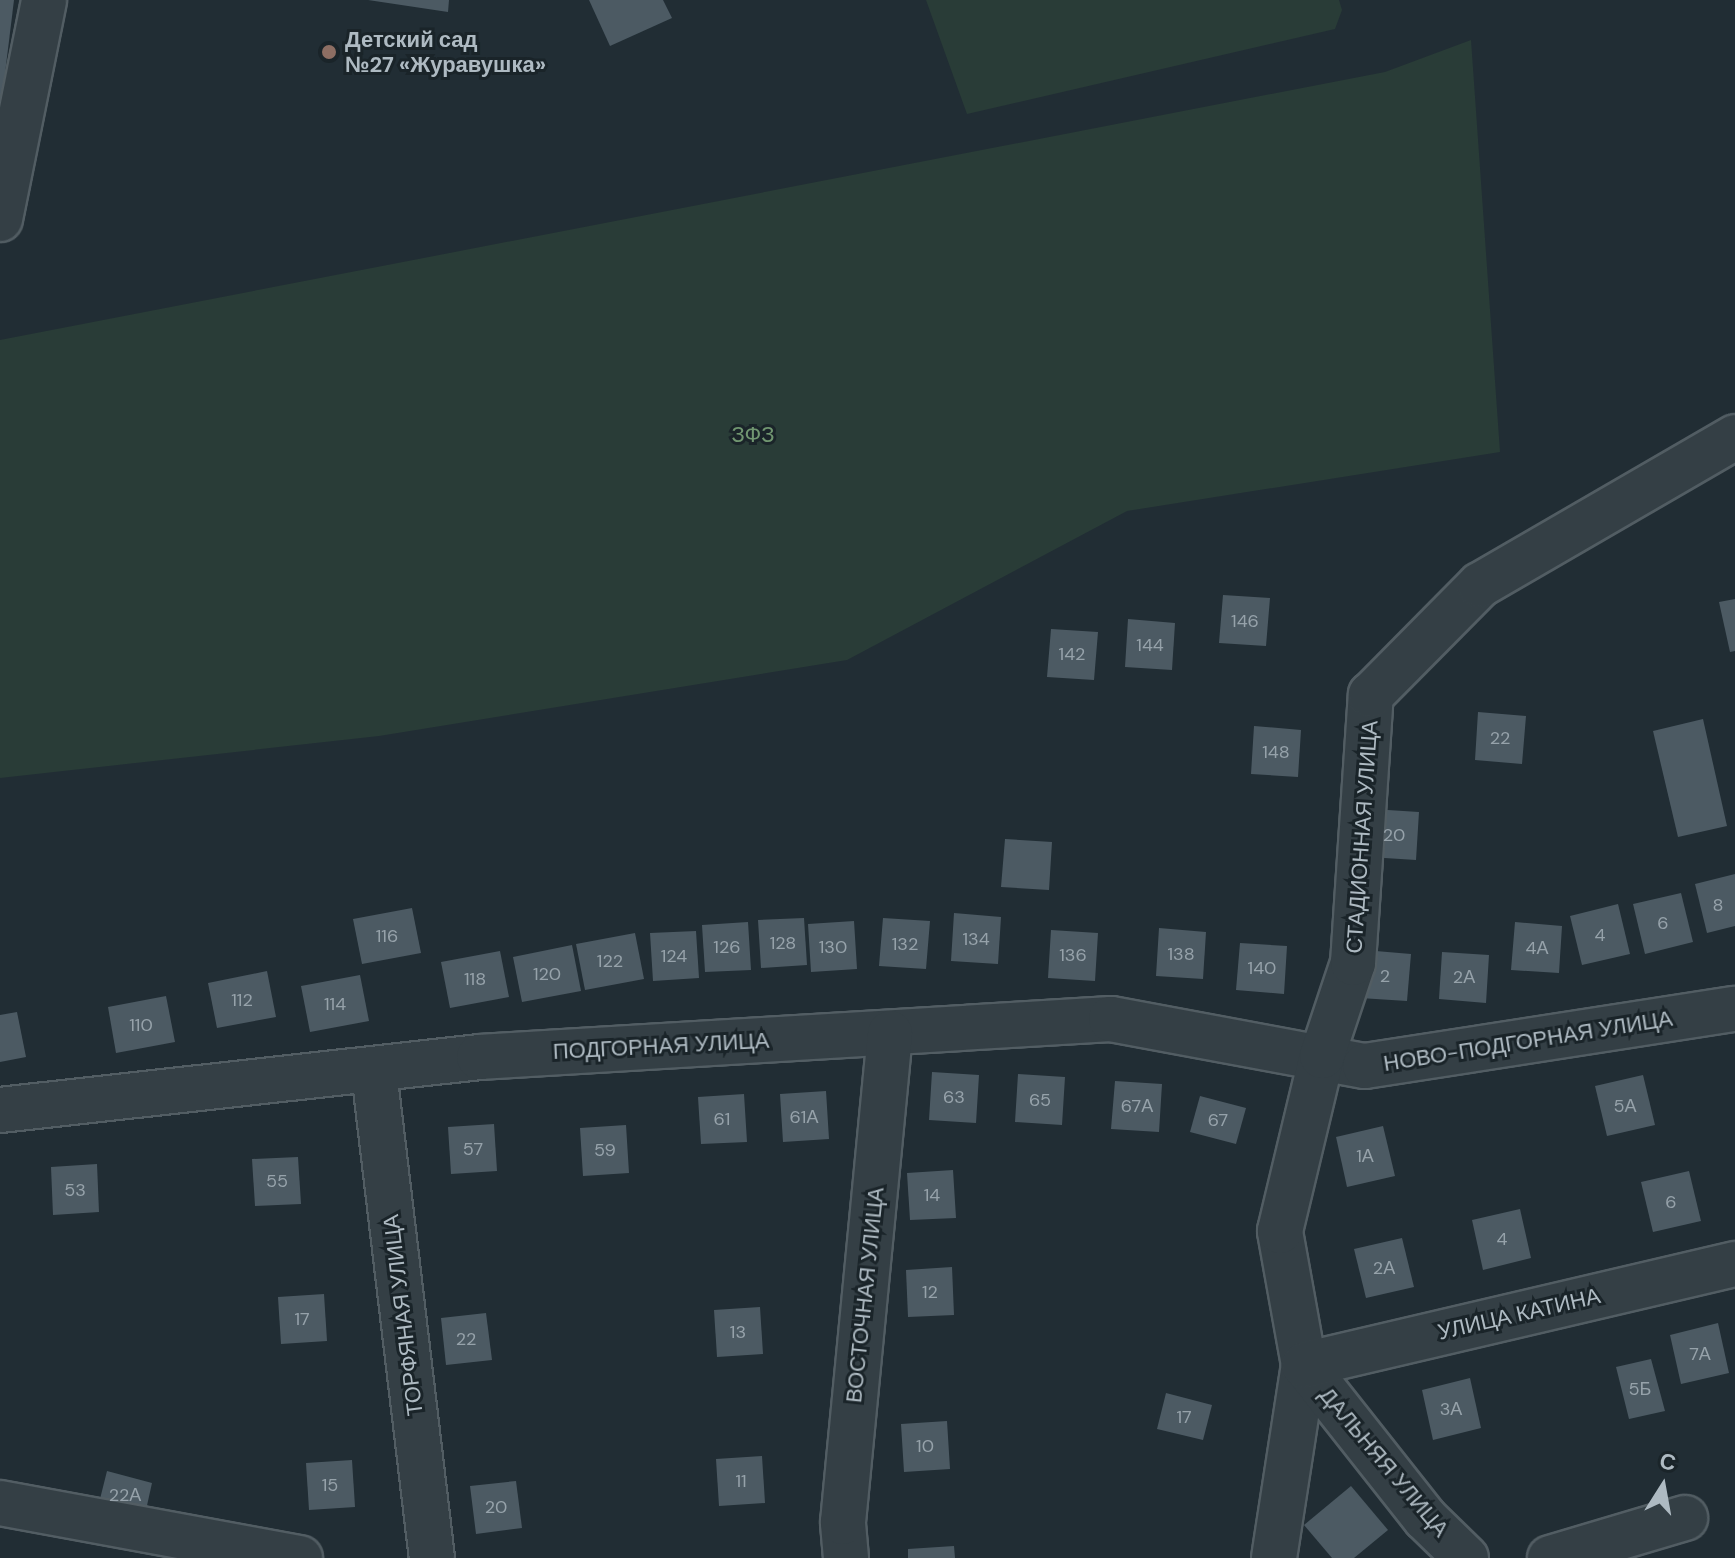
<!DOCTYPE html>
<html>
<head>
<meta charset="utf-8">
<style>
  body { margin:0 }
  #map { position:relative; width:1735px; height:1558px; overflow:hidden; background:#212d34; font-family:"DM Sans",sans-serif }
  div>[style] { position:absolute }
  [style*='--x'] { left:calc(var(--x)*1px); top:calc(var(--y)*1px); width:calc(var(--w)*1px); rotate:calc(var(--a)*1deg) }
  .green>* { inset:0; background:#293c37 }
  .building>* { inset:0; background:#4c5a63 }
  .roads { filter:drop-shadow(2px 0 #525d63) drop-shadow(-2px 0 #525d63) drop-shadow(0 2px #525d63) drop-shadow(0 -2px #525d63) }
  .minor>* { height:44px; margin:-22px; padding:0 22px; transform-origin:22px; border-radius:22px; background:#343f45 }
  .dots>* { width:22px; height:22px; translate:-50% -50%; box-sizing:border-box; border:4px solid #1a2429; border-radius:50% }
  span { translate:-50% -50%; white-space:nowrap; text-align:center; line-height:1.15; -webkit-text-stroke:6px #1a2429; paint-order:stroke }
  .number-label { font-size:18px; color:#96a2aa }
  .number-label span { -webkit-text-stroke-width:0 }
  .poi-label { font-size:22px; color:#aebac2; font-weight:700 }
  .left { translate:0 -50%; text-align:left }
  .park-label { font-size:22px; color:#709670 }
  .street-label { font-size:22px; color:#aebac2 }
  .north { position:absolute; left:1623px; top:1446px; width:80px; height:80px; -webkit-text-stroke:6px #1a2429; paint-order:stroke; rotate:11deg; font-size:22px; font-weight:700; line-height:32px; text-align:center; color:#aebac2 }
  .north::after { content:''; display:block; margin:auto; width:28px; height:36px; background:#aebac2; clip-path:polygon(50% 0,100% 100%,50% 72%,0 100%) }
</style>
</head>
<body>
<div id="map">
  <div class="green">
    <i style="clip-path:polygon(926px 0,1339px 0,1342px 10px,1335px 29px,967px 114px)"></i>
    <i style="clip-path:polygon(1471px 40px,1500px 452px,1127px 511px,847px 660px,379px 736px,0 778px,0 340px,1385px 72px)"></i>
  </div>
  <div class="building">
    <i style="clip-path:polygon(0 0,14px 0,2px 98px,0 98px)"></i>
    <i style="clip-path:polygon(368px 0,449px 0,448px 12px)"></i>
    <i style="clip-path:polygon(589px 0,663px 0,672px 18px,610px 46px)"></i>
    <i style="clip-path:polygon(1223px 595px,1270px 598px,1266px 646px,1219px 643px)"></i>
    <i style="clip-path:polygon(1735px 599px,1735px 651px,1730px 652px,1719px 602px)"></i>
    <i style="clip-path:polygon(1128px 619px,1175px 623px,1172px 670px,1125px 667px)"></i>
    <i style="clip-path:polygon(1051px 629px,1098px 632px,1094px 680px,1047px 677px)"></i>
    <i style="clip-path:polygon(1478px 712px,1526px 716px,1522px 764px,1475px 760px)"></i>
    <i style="clip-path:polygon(1703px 719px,1727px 826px,1678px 837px,1653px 731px)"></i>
    <i style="clip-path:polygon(1254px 726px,1301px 730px,1298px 777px,1251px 774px)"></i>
    <i style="clip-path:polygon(1372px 809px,1419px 812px,1416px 860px,1369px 857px)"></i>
    <i style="clip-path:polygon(1005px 839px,1052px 842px,1049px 890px,1001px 887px)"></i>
    <i style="clip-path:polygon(1735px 874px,1735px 926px,1707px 933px,1695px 884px)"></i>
    <i style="clip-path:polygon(1681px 893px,1693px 942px,1645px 954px,1633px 904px)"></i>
    <i style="clip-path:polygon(1618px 904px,1630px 954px,1582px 965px,1570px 916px)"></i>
    <i style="clip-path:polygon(412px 908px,421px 953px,362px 964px,353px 919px)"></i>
    <i style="clip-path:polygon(954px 913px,1001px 917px,998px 964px,951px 961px)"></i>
    <i style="clip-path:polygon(804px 918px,807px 965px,761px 968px,758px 920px)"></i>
    <i style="clip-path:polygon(883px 918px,930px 921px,926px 969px,879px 966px)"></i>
    <i style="clip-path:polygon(854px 921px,857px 969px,811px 972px,808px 924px)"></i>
    <i style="clip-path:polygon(748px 922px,751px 970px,705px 972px,702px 925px)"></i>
    <i style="clip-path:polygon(1515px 922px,1562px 926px,1559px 973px,1511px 970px)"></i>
    <i style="clip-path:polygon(1159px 928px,1206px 932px,1203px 979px,1156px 976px)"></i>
    <i style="clip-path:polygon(1051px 930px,1098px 933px,1095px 981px,1048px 978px)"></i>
    <i style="clip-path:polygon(696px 931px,699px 978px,653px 981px,650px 933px)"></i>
    <i style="clip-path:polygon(635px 933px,644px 979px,585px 990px,576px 944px)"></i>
    <i style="clip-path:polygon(1240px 943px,1287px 946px,1284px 994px,1236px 990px)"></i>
    <i style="clip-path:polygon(572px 945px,581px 991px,522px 1002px,513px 957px)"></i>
    <i style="clip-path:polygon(1364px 950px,1411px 954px,1407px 1001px,1360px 998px)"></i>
    <i style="clip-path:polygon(500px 951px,509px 997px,450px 1008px,441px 962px)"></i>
    <i style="clip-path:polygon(1442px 952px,1489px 955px,1486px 1003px,1439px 999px)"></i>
    <i style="clip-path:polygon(267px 971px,276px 1017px,217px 1028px,208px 983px)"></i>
    <i style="clip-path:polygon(360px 975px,369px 1021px,310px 1032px,301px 986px)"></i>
    <i style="clip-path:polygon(166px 996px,175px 1042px,116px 1053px,108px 1007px)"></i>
    <i style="clip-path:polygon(17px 1012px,26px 1057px,0 1062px,0 1015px)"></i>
    <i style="clip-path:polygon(932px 1072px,979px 1075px,976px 1123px,929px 1120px)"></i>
    <i style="clip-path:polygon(1018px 1074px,1065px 1077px,1062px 1125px,1015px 1122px)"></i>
    <i style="clip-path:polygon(1643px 1075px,1655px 1125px,1607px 1136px,1595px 1086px)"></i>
    <i style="clip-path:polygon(1115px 1081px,1162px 1084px,1159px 1132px,1111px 1129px)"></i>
    <i style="clip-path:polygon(826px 1091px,829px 1139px,783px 1142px,780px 1094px)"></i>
    <i style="clip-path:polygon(744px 1094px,747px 1142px,701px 1144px,698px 1097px)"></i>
    <i style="clip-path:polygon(1200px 1096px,1246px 1108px,1236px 1144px,1190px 1132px)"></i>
    <i style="clip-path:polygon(494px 1124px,497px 1171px,451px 1174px,448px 1127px)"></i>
    <i style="clip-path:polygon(626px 1125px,629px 1173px,583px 1176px,580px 1128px)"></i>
    <i style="clip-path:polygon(1383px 1126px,1395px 1176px,1347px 1187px,1336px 1137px)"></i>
    <i style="clip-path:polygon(298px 1157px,301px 1204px,255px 1206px,252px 1159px)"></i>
    <i style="clip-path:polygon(97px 1164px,99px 1212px,53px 1215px,51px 1167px)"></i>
    <i style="clip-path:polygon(953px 1170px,956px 1218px,910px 1220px,907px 1173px)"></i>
    <i style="clip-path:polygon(1689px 1171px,1701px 1221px,1653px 1232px,1641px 1182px)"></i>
    <i style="clip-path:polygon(1520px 1209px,1531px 1258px,1483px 1270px,1472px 1220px)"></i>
    <i style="clip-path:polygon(1402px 1238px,1414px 1287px,1366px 1298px,1354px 1249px)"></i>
    <i style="clip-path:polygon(952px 1267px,954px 1315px,908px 1317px,906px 1270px)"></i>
    <i style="clip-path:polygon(324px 1294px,327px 1341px,281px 1344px,278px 1297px)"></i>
    <i style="clip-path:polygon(760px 1307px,763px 1354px,717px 1357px,714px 1310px)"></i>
    <i style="clip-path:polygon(486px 1313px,492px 1360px,446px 1365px,441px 1318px)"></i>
    <i style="clip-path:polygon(1718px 1323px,1729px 1373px,1681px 1384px,1670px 1335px)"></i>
    <i style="clip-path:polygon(1651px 1359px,1665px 1411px,1629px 1419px,1616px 1367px)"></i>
    <i style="clip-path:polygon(1470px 1378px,1481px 1428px,1433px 1440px,1422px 1390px)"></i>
    <i style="clip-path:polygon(1166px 1393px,1212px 1405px,1203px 1440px,1157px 1429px)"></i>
    <i style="clip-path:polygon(947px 1421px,950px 1469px,904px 1472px,901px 1424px)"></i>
    <i style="clip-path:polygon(762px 1456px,765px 1503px,719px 1506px,716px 1459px)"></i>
    <i style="clip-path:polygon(352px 1460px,355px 1507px,309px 1510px,306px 1463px)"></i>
    <i style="clip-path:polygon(107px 1471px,152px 1483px,144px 1519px,98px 1507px)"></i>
    <i style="clip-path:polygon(516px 1481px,522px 1528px,476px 1534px,470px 1486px)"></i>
    <i style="clip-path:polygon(1351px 1486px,1388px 1530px,1354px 1558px,1332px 1558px,1304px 1525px)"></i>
    <i style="clip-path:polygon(954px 1546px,955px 1558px,908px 1558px,908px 1549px)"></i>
  </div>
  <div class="roads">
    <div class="minor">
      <i style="--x:0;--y:219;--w:223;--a:-78.6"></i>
      <i style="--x:374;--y:1072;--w:489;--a:83.2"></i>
      <i style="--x:0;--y:1110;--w:482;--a:-6.3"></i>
      <i style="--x:479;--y:1057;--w:633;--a:-3.44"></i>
      <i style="--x:1111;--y:1019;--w:258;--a:10.5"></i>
      <i style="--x:1365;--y:1066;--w:374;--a:-8.8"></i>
      <i style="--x:0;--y:1503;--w:305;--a:10.4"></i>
      <i style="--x:846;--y:1558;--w:36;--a:-95"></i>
      <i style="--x:843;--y:1522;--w:491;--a:-84.5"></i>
      <i style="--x:1274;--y:1558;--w:195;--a:-81.2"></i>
      <i style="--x:1304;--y:1365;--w:136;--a:-100.2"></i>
      <i style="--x:1280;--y:1231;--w:180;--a:-76.5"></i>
      <i style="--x:1322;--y:1056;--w:98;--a:-71.6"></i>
      <i style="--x:1353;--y:963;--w:269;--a:-86.2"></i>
      <i style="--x:1371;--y:695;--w:155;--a:-45.3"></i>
      <i style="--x:1480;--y:585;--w:295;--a:-30.1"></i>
      <i style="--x:1466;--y:1558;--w:57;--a:-135.7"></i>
      <i style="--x:1425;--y:1518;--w:195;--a:-128.3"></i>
      <i style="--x:1304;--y:1365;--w:443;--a:-13.2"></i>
      <i style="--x:1550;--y:1558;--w:141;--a:-16.5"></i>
    </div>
  </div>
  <div class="dots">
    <i style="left:329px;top:52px;background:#8d6e63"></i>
  </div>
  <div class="number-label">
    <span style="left:1245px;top:621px">146</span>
    <span style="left:1150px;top:645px">144</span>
    <span style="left:1072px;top:654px">142</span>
    <span style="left:1500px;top:738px">22</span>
    <span style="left:1276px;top:752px">148</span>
    <span style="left:1394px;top:835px">20</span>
    <span style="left:1718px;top:905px">8</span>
    <span style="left:1663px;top:923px">6</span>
    <span style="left:1600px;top:935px">4</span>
    <span style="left:387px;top:936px">116</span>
    <span style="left:976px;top:939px">134</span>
    <span style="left:783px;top:943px">128</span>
    <span style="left:905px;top:944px">132</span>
    <span style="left:727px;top:947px">126</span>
    <span style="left:833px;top:947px">130</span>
    <span style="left:1537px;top:948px">4А</span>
    <span style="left:1181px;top:954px">138</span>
    <span style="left:1073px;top:955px">136</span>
    <span style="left:674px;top:956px">124</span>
    <span style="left:610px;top:961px">122</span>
    <span style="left:1262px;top:968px">140</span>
    <span style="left:547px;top:974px">120</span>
    <span style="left:1385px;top:976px">2</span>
    <span style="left:1464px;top:977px">2А</span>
    <span style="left:475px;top:979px">118</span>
    <span style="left:242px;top:1000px">112</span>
    <span style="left:335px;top:1004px">114</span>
    <span style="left:141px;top:1025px">110</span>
    <span style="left:954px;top:1097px">63</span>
    <span style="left:1040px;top:1100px">65</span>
    <span style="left:1137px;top:1106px">67А</span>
    <span style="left:1625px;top:1106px">5А</span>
    <span style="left:804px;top:1117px">61А</span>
    <span style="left:722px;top:1119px">61</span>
    <span style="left:1218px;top:1120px">67</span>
    <span style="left:473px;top:1149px">57</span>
    <span style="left:605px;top:1150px">59</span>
    <span style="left:1365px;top:1156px">1А</span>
    <span style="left:277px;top:1181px">55</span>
    <span style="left:75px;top:1190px">53</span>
    <span style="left:932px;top:1195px">14</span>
    <span style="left:1671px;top:1202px">6</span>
    <span style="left:1502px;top:1239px">4</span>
    <span style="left:1384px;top:1268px">2А</span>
    <span style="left:930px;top:1292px">12</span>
    <span style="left:302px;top:1319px">17</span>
    <span style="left:738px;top:1332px">13</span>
    <span style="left:466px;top:1339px">22</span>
    <span style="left:1700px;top:1354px">7А</span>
    <span style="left:1640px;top:1389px">5Б</span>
    <span style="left:1451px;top:1409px">3А</span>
    <span style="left:1184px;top:1417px">17</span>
    <span style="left:925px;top:1446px">10</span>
    <span style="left:741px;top:1481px">11</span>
    <span style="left:330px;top:1485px">15</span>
    <span style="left:125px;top:1495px">22А</span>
    <span style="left:496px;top:1507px">20</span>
  </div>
  <div class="poi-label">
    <span class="left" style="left:345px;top:52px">Детский сад<br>№27 «Журавушка»</span>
  </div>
  <div class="park-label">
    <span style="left:753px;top:435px">ЗФЗ</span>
  </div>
  <div class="street-label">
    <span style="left:1362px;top:837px;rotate:-86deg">СТАДИОННАЯ УЛИЦА</span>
    <span style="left:1528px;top:1041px;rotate:-9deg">НОВО-ПОДГОРНАЯ УЛИЦА</span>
    <span style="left:661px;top:1046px;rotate:-3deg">ПОДГОРНАЯ УЛИЦА</span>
    <span style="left:865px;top:1295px;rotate:-84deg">ВОСТОЧНАЯ УЛИЦА</span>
    <span style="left:1519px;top:1314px;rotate:-13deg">УЛИЦА КАТИНА</span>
    <span style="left:403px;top:1315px;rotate:-97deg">ТОРФЯНАЯ УЛИЦА</span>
    <span style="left:1384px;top:1462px;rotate:50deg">ДАЛЬНЯЯ УЛИЦА</span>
  </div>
  <div class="north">С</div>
</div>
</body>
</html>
